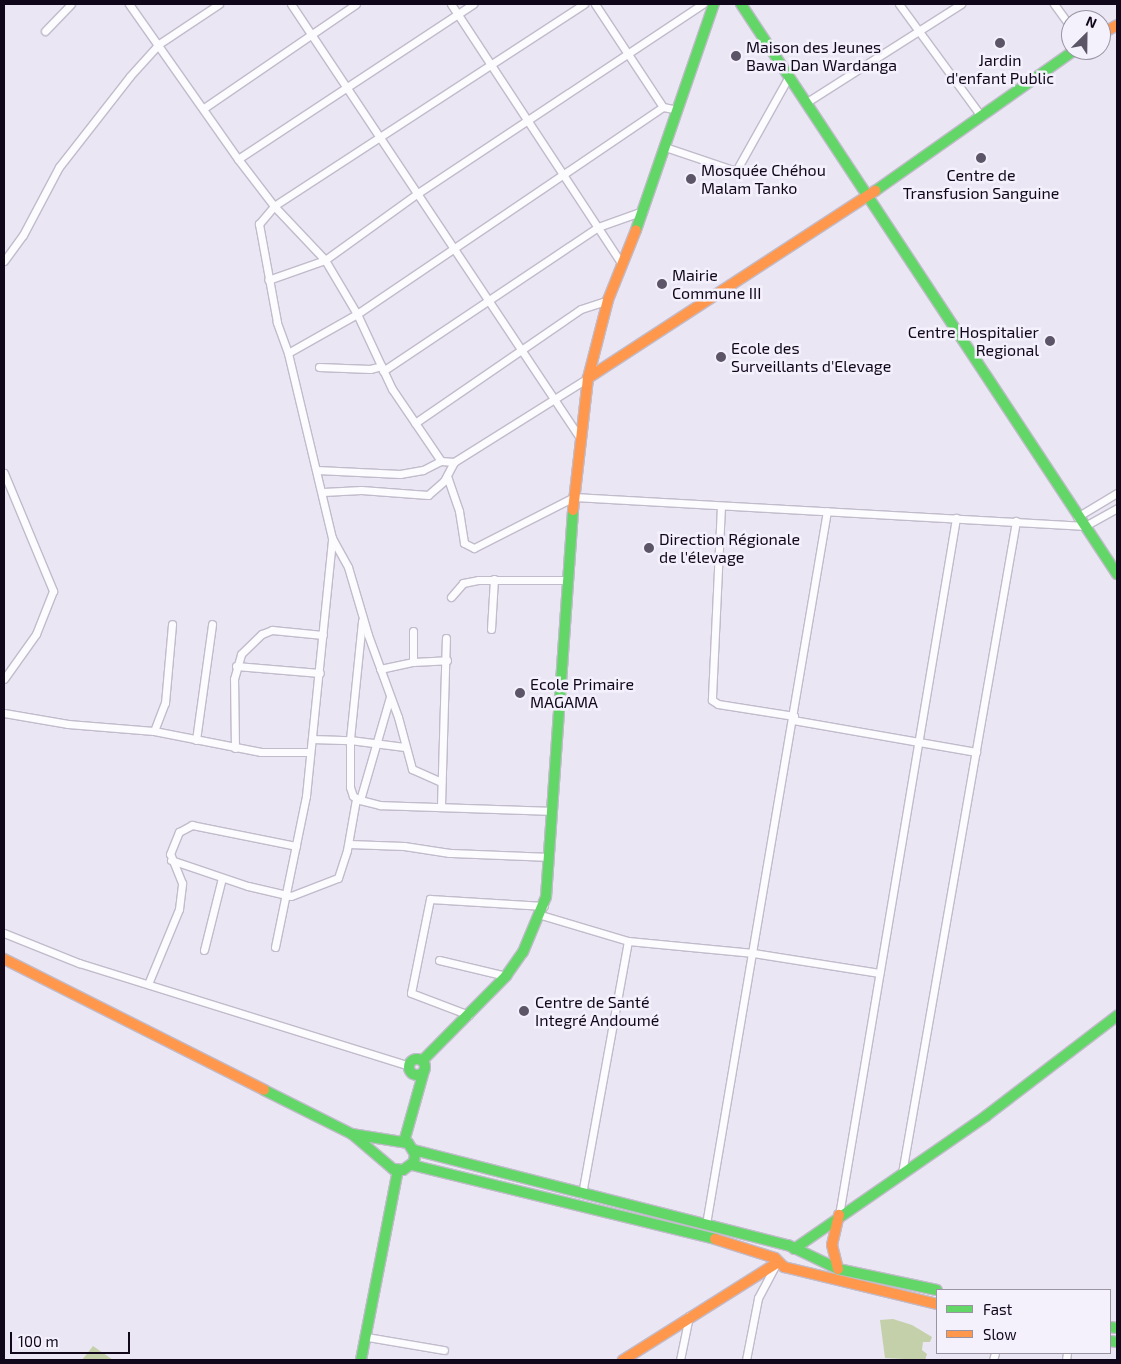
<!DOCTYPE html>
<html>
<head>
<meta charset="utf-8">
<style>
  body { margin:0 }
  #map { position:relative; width:1121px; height:1364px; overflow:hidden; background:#eae6f3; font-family:"Exo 2",sans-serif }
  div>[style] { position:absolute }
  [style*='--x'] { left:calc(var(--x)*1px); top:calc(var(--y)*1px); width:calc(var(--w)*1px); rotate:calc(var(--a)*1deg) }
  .green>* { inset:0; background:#c4d0a9 }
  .roads { filter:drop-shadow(1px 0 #c1bbcb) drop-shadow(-1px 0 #c1bbcb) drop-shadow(0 1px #c1bbcb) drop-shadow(0 -1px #c1bbcb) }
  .street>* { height:7px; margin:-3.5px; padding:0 3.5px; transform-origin:3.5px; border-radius:3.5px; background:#fcfbfd }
  .fast>* { height:10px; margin:-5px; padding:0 5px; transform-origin:5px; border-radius:5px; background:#63d668 }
  .fast>.ring { margin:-5px; padding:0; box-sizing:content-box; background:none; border:10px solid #63d668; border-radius:50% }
  .slow>* { height:10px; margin:-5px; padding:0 5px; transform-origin:5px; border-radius:5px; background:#ff974d }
  .dots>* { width:14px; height:14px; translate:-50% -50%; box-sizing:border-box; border:2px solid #f4f0fc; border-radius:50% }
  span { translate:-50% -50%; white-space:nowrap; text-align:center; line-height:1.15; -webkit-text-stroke:5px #f4f0fc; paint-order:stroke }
  .poi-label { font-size:16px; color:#10071b }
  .left { translate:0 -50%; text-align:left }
  .right { translate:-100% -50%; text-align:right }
  .frame { position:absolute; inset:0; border:5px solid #10071b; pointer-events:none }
  .legend { position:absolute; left:936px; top:1289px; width:175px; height:65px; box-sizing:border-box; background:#f4f0fc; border:1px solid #9993a2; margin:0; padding:6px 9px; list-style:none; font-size:15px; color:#10071b }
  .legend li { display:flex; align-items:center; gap:10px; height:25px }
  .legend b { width:25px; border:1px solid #9993a2 }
  .north { position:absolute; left:1061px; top:10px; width:50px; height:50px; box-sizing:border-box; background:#f4f0fc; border:1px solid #9993a2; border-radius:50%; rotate:23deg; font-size:14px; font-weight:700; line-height:20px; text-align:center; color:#10071b }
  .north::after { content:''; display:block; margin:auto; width:18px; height:22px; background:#5c5567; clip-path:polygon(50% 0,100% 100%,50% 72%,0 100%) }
  .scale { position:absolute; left:10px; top:1332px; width:120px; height:22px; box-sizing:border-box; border:2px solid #10071b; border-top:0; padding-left:6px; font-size:15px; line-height:18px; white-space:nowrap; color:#10071b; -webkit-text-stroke:4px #f4f0fc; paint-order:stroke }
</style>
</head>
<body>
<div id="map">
  <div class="green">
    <i style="clip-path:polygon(893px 1319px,912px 1325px,932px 1337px,930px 1342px,923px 1342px,922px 1350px,927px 1354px,925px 1360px,885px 1358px,880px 1320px)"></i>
    <i style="clip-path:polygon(93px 1346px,113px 1360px,82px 1360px)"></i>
  </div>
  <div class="roads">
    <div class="street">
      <i style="--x:129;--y:4;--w:189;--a:54.9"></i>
      <i style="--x:238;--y:159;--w:59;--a:52.5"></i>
      <i style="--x:274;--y:206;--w:74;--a:46.6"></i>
      <i style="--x:325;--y:260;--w:60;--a:160.7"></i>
      <i style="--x:291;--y:4;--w:521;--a:56.34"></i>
      <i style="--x:451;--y:4;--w:311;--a:56.7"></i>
      <i style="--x:595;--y:4;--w:123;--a:56.6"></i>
      <i style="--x:663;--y:107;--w:15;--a:11"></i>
      <i style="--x:899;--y:4;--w:139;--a:53.8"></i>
      <i style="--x:1054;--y:4;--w:29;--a:54"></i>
      <i style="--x:45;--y:31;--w:37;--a:-46"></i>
      <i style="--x:807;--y:102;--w:183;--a:-32.5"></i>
      <i style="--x:204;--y:108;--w:184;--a:-34.4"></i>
      <i style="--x:665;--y:147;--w:75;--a:18.7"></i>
      <i style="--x:736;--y:171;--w:109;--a:-60.8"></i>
      <i style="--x:238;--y:159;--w:282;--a:-33.4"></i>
      <i style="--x:4;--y:261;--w:32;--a:-54"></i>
      <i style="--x:23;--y:235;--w:77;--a:-62.1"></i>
      <i style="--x:59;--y:167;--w:115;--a:-52"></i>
      <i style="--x:130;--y:76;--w:43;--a:-47.8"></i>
      <i style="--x:159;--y:44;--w:72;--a:-33.7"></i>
      <i style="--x:288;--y:353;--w:79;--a:-29.5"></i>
      <i style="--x:357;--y:314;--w:369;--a:-34.1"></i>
      <i style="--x:319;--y:367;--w:51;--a:2.2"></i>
      <i style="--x:370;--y:369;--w:12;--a:-14"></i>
      <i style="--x:383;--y:371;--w:259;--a:-33.8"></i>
      <i style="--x:598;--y:227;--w:48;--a:-19.6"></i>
      <i style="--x:415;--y:423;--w:201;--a:-34.5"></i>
      <i style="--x:581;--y:309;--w:28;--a:-18"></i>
      <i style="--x:441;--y:461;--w:87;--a:-124.2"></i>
      <i style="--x:392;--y:389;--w:83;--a:-115"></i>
      <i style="--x:357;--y:314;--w:63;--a:-120.7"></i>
      <i style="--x:325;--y:260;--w:115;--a:-35.8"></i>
      <i style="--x:418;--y:193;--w:342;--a:-33.6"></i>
      <i style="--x:454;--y:462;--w:158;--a:-32.1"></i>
      <i style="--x:317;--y:470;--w:83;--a:2.8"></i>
      <i style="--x:400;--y:474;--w:23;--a:-10"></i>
      <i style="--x:423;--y:470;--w:20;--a:-27"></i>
      <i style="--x:441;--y:461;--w:13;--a:4"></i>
      <i style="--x:454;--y:462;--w:21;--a:118"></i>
      <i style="--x:444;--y:481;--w:21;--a:139"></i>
      <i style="--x:428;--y:495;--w:67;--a:-175.7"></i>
      <i style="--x:361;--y:490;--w:38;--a:177"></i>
      <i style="--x:4;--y:473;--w:128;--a:67.4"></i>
      <i style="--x:53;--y:591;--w:46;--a:111.6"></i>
      <i style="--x:36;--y:634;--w:55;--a:125.4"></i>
      <i style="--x:447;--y:476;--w:37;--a:71"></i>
      <i style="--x:459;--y:511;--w:32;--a:81"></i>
      <i style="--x:464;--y:543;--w:11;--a:27"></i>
      <i style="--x:474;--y:548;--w:112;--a:-27"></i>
      <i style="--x:574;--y:497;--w:512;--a:3.25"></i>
      <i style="--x:1085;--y:526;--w:37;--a:-29"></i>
      <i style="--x:721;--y:506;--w:194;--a:92.7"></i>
      <i style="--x:712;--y:700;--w:7;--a:34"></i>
      <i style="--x:718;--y:704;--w:77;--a:9"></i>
      <i style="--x:1077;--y:517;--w:47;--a:-31"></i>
      <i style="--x:332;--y:538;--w:33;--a:61"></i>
      <i style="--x:348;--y:567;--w:71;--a:73.6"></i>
      <i style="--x:368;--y:635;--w:87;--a:69.9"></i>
      <i style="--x:398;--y:717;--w:54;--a:74.9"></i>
      <i style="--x:412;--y:769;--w:32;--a:24"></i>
      <i style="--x:451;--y:597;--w:18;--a:-49"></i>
      <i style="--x:463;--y:583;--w:15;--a:-11"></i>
      <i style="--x:478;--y:580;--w:90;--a:0"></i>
      <i style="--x:362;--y:621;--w:120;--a:95.8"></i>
      <i style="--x:350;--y:740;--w:55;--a:7.3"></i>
      <i style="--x:491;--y:629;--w:50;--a:-86.6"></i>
      <i style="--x:413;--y:631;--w:31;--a:90"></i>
      <i style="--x:236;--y:666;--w:84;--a:4.8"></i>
      <i style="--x:380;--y:669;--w:34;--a:-12"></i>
      <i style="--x:413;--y:662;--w:34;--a:-3"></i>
      <i style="--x:4;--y:713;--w:65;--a:9.8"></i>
      <i style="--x:68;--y:724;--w:86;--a:4.7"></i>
      <i style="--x:154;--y:731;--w:109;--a:11.1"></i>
      <i style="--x:261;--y:752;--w:49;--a:0"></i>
      <i style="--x:793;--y:720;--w:186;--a:9.9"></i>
      <i style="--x:154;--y:731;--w:30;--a:-69"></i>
      <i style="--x:165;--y:703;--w:79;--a:-84.9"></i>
      <i style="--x:312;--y:739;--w:38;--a:2"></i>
      <i style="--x:350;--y:740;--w:47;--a:90"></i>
      <i style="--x:350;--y:787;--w:9;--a:72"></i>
      <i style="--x:353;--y:796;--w:8;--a:30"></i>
      <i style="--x:360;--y:800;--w:21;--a:14"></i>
      <i style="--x:380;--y:805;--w:171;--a:2"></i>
      <i style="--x:196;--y:740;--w:117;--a:-82.1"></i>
      <i style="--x:235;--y:748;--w:69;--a:-90.8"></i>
      <i style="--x:234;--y:679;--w:26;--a:-74"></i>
      <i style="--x:241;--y:654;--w:29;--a:-44"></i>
      <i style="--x:262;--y:634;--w:11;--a:-22"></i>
      <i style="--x:272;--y:630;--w:51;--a:5.6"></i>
      <i style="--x:360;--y:800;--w:107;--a:-73.8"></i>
      <i style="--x:441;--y:805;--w:167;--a:-88.3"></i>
      <i style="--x:349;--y:844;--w:55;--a:2.1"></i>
      <i style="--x:404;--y:846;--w:46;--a:8.8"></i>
      <i style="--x:449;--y:853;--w:98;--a:2.3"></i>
      <i style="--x:171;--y:860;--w:81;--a:18.7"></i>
      <i style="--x:248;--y:886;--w:44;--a:13.1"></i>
      <i style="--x:291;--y:896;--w:50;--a:-21"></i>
      <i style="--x:338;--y:878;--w:29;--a:-72"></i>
      <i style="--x:347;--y:850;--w:52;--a:-80"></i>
      <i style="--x:541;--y:915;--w:91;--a:16.6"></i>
      <i style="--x:628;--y:941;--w:126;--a:5.5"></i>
      <i style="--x:753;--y:953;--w:128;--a:9"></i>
      <i style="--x:4;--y:933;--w:81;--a:21.8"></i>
      <i style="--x:79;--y:963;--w:346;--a:17.3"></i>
      <i style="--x:275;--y:947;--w:154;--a:-78.4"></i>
      <i style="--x:306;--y:796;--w:259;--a:-84.2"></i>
      <i style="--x:332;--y:538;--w:190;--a:-103.4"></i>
      <i style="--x:288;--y:353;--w:33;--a:-110"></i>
      <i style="--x:277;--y:322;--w:100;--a:-100.4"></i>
      <i style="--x:259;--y:224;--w:23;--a:-50"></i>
      <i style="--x:274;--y:206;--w:370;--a:-33.1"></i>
      <i style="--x:204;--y:950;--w:74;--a:-76"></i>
      <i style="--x:439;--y:960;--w:69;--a:13.4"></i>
      <i style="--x:148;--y:984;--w:81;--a:-67.5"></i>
      <i style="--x:179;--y:909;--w:26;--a:-83"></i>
      <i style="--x:182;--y:883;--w:31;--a:-112"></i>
      <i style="--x:170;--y:854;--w:24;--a:-68"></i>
      <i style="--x:179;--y:832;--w:15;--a:-28"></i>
      <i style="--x:192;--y:825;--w:106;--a:11.4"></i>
      <i style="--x:469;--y:1015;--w:62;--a:-159.2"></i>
      <i style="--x:411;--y:993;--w:96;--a:-78.6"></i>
      <i style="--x:430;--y:899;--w:114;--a:3.5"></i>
      <i style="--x:902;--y:1173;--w:662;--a:-80.08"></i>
      <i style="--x:582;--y:1194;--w:257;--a:-79.7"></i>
      <i style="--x:839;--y:1215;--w:707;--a:-80.47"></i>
      <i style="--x:706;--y:1224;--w:723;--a:-80.37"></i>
      <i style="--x:367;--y:1337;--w:78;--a:9.6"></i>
      <i style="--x:680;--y:1360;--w:45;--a:-78.4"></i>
      <i style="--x:746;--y:1360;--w:63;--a:-79"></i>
      <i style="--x:758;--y:1298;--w:36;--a:-62"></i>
      <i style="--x:993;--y:1360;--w:7;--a:-74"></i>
      <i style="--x:1066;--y:1360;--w:7;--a:-82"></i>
    </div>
    <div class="fast">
      <i style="--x:741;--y:4;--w:683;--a:56.59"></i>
      <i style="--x:875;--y:191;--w:245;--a:-35.2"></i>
      <i style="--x:636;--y:230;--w:239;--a:-71"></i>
      <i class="ring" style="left:409px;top:1059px;width:6px;height:6px"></i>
      <i style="--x:422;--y:1061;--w:120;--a:-45.3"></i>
      <i style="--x:506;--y:976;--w:29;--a:-55"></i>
      <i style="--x:523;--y:952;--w:60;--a:-67.3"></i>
      <i style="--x:546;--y:897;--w:388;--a:-86"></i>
      <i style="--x:264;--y:1090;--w:98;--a:26.6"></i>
      <i style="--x:352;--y:1134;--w:54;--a:40.5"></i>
      <i style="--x:393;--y:1169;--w:10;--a:6"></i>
      <i style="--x:403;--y:1170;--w:14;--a:-36"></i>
      <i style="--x:414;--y:1162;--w:8;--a:-83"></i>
      <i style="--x:415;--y:1154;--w:13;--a:-122"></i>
      <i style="--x:408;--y:1143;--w:57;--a:-170.9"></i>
      <i style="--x:404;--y:1142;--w:74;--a:-74.3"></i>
      <i style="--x:414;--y:1150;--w:386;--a:14.3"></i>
      <i style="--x:788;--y:1245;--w:55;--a:25.6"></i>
      <i style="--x:838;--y:1269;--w:101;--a:12"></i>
      <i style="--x:412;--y:1165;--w:312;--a:13.7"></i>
      <i style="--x:794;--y:1249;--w:234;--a:-34.7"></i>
      <i style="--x:986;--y:1116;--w:165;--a:-37.4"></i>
      <i style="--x:1110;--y:1327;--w:7;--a:8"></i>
      <i style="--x:1110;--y:1341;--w:7;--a:8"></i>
      <i style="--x:361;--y:1360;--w:194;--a:-79"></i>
    </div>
    <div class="slow">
      <i style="--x:1101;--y:34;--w:18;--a:-29"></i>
      <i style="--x:588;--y:378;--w:343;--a:-33.1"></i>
      <i style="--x:573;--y:510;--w:133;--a:-83.5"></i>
      <i style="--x:588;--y:378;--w:81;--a:-75.6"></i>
      <i style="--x:608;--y:300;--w:75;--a:-68.2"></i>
      <i style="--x:4;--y:959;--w:291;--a:26.7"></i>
      <i style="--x:715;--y:1239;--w:63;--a:17.6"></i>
      <i style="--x:775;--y:1258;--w:13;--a:45"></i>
      <i style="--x:784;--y:1267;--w:157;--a:13.6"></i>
      <i style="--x:838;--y:1269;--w:25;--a:-104"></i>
      <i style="--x:832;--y:1245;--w:31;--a:-77"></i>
      <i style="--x:623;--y:1360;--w:182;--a:-32.2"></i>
    </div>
  </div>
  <div class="dots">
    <i style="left:1000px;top:43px;background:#5c5567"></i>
    <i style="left:736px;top:56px;background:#5c5567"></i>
    <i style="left:981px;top:158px;background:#5c5567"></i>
    <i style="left:691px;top:179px;background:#5c5567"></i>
    <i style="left:662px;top:284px;background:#5c5567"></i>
    <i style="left:1050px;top:341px;background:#5c5567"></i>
    <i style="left:721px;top:357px;background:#5c5567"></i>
    <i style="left:649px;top:548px;background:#5c5567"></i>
    <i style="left:520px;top:693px;background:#5c5567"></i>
    <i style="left:524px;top:1011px;background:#5c5567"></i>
  </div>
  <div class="poi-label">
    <span class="left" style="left:746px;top:56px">Maison des Jeunes<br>Bawa Dan Wardanga</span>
    <span style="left:1000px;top:69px">Jardin<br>d'enfant Public</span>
    <span class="left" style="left:701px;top:179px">Mosquée Chéhou<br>Malam Tanko</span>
    <span style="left:981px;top:184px">Centre de<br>Transfusion Sanguine</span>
    <span class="left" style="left:672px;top:284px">Mairie<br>Commune III</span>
    <span class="right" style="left:1039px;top:341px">Centre Hospitalier<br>Regional</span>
    <span class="left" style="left:731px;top:357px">Ecole des<br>Surveillants d'Elevage</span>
    <span class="left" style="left:659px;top:548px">Direction Régionale<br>de l'élevage</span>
    <span class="left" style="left:530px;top:693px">Ecole Primaire<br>MAGAMA</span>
    <span class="left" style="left:535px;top:1011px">Centre de Santé<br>Integré Andoumé</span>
  </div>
  <div class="frame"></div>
  <ul class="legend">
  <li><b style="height:6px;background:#63d668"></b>Fast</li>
  <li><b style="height:6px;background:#ff974d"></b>Slow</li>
  </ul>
  <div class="north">N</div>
  <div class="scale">100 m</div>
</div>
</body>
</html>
